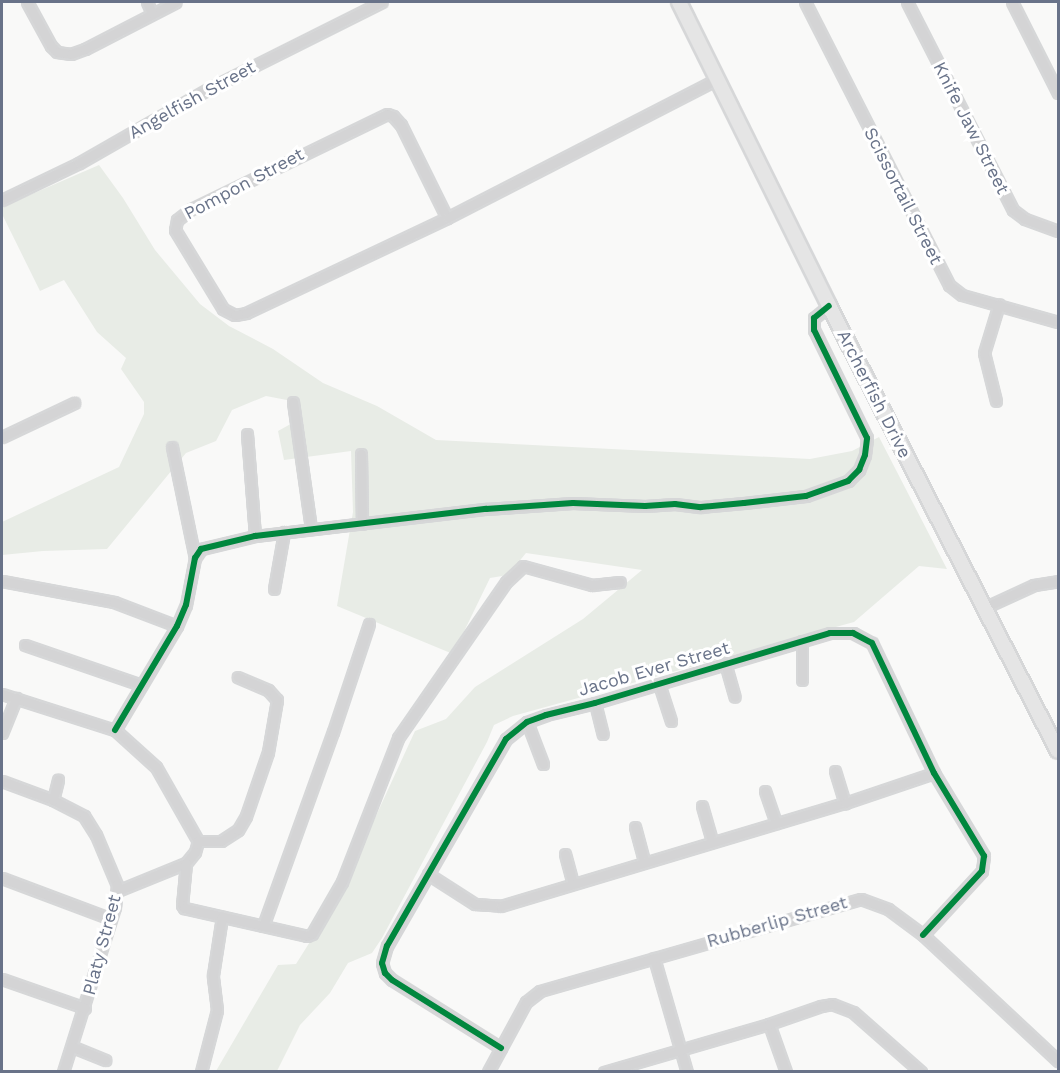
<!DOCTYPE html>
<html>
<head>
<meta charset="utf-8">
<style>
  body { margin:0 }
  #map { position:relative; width:1060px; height:1073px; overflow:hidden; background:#f9f9f8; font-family:"Work Sans",sans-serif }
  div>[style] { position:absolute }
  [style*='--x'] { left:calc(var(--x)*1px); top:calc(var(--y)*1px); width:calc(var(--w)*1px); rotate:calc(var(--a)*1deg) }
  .green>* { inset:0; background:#e8ece6 }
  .roads { filter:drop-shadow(2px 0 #d6d7d8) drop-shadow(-2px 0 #d6d7d8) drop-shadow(0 2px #d6d7d8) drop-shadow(0 -2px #d6d7d8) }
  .street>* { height:9px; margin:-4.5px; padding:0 4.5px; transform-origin:4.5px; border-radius:4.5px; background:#d4d4d5 }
  .secondary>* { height:14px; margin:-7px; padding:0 7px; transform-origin:7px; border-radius:7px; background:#e5e5e5 }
  .cycleway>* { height:6px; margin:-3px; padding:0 3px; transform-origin:3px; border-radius:3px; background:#00873e }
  span { translate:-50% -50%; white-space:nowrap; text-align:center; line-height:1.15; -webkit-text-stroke:6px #fff; paint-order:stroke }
  .street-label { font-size:18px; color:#697389 }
  .frame { position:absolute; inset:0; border:3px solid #697389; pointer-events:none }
</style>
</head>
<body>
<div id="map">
  <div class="green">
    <i style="clip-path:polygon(99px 165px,123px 198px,155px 250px,200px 304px,229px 326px,273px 349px,323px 383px,377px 406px,436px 440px,810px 459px,852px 451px,879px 437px,947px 569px,919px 566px,854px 622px,513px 716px,494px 725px,487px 742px,382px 938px,372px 953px,348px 963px,330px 993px,300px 1025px,277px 1071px,216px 1071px,278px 965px,296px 964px,340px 894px,415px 731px,446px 719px,475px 687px,583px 619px,642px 570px,526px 553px,508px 575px,490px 578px,453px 654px,337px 606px,353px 512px,351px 451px,284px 460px,278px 431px,296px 421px,292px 401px,266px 396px,232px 410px,216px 441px,186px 453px,107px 549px,43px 551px,2px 555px,2px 522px,119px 467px,144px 414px,144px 402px,121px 369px,126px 358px,97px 332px,64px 280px,40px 291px,2px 214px,2px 207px)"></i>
  </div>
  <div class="roads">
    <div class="street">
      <i style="--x:27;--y:2;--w:50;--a:61.4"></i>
      <i style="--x:51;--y:46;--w:8;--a:45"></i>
      <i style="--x:57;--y:52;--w:14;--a:8"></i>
      <i style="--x:71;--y:54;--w:15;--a:-20"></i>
      <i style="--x:85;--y:49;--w:102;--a:-27.3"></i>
      <i style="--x:147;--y:2;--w:12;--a:66"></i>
      <i style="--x:805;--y:2;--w:318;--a:63"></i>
      <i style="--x:949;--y:285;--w:16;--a:38"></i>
      <i style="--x:962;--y:295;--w:100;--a:15.7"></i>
      <i style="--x:907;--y:2;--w:233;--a:63"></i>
      <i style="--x:1013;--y:210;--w:15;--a:37"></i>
      <i style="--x:1025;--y:219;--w:35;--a:20"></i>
      <i style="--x:1012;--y:2;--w:102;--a:63.2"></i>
      <i style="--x:2;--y:200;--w:85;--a:-25.7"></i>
      <i style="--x:79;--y:163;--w:151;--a:-29.8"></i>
      <i style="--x:210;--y:88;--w:192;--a:-26.6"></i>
      <i style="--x:447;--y:218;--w:104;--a:-116.3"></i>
      <i style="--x:401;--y:125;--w:12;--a:-132"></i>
      <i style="--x:393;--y:116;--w:6;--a:-162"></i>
      <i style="--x:387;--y:114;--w:218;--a:154.1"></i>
      <i style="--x:191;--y:209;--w:18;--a:142"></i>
      <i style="--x:177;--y:220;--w:10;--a:101"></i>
      <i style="--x:175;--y:230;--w:92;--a:58.7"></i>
      <i style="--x:223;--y:309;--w:13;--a:27"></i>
      <i style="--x:235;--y:315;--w:11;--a:-10"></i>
      <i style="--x:246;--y:313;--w:222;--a:-25.3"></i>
      <i style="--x:447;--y:218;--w:305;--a:-27.2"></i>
      <i style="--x:996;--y:401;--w:49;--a:-104"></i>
      <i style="--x:984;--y:353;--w:51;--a:-73"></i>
      <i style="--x:293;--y:402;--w:128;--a:81.9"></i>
      <i style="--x:247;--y:434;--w:102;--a:85.5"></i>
      <i style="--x:2;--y:437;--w:80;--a:-25.3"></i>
      <i style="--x:172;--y:447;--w:113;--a:78.3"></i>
      <i style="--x:361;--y:454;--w:70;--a:89.2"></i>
      <i style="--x:2;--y:581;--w:114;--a:10.6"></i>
      <i style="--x:114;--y:602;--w:67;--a:20.9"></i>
      <i style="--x:274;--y:589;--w:58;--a:-80"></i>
      <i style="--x:986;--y:607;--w:53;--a:-24.6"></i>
      <i style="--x:1034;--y:585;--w:24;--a:-9"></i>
      <i style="--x:25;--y:645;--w:123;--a:19"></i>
      <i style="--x:725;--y:663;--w:35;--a:74"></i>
      <i style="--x:802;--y:680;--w:39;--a:-90"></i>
      <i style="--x:659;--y:684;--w:39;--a:72"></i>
      <i style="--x:2;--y:694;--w:119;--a:17.7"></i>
      <i style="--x:115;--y:730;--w:55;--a:42.1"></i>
      <i style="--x:156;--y:767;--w:85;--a:60.4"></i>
      <i style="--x:198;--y:841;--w:11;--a:105"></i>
      <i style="--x:195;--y:852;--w:14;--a:129"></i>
      <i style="--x:186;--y:863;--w:74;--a:157.9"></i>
      <i style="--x:595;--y:703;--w:32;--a:76"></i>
      <i style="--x:527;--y:722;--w:45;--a:69.1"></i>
      <i style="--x:115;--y:730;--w:121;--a:-59.2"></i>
      <i style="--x:177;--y:626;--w:23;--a:-67"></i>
      <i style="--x:186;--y:605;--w:48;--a:-79.2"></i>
      <i style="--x:195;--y:558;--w:11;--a:-56"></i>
      <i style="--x:201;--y:549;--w:56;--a:-13.5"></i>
      <i style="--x:255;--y:536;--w:233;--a:-6.7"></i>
      <i style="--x:486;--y:509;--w:87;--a:-3.9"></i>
      <i style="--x:573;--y:503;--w:72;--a:2.4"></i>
      <i style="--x:645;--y:506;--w:30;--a:-4"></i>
      <i style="--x:675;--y:504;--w:26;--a:7"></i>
      <i style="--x:701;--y:507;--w:43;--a:-5.3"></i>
      <i style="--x:744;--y:503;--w:62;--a:-6.4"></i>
      <i style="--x:806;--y:496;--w:45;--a:-19.7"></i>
      <i style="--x:848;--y:481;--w:16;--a:-45"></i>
      <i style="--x:859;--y:470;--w:16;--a:-68"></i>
      <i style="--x:865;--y:455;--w:17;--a:-83"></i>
      <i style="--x:867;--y:438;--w:120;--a:-116.1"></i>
      <i style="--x:814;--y:330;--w:12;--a:-90"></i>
      <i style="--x:814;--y:318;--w:19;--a:-39"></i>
      <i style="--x:2;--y:733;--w:38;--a:-68"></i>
      <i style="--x:835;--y:771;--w:34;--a:73"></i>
      <i style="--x:2;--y:781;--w:54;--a:20.4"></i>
      <i style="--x:53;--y:800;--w:35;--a:27"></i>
      <i style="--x:84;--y:816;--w:22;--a:58"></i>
      <i style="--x:96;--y:835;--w:54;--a:67.2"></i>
      <i style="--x:117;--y:885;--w:22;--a:95"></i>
      <i style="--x:115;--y:907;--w:173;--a:107.5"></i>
      <i style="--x:765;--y:791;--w:34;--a:71"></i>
      <i style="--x:53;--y:800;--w:21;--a:-76"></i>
      <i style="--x:702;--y:806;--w:36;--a:74"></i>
      <i style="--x:635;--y:827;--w:35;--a:75"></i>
      <i style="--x:198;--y:841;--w:23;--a:0"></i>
      <i style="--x:221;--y:841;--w:20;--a:-33"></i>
      <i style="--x:238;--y:830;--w:16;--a:-60"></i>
      <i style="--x:246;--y:816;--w:68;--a:-71"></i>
      <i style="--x:268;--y:752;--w:53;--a:-80.2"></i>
      <i style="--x:277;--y:700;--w:13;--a:-132"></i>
      <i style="--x:268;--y:690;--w:33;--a:-157"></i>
      <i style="--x:565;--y:854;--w:30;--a:75"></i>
      <i style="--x:186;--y:863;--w:42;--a:95.4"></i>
      <i style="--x:182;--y:905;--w:4;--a:56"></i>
      <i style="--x:184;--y:908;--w:126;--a:12.8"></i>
      <i style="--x:307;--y:936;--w:5;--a:-22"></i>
      <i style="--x:312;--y:934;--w:60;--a:-60"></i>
      <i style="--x:342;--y:882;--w:155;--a:-68.7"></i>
      <i style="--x:398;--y:738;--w:190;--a:-55.3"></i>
      <i style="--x:506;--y:582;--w:23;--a:-43"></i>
      <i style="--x:523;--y:566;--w:72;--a:15.4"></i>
      <i style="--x:592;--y:585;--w:28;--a:-6"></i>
      <i style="--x:428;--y:874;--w:56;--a:32.6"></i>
      <i style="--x:475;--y:904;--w:26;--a:4"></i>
      <i style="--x:501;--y:906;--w:359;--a:-16.7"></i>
      <i style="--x:845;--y:803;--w:94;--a:-18.6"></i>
      <i style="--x:2;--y:878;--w:116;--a:20.6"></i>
      <i style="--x:263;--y:926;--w:206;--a:-70.2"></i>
      <i style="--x:333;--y:732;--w:114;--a:-71.6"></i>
      <i style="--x:654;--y:958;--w:119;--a:73.9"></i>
      <i style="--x:2;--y:979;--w:88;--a:19.3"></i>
      <i style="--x:769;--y:1024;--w:51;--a:70.5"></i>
      <i style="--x:73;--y:1047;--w:35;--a:22"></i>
      <i style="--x:501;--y:1048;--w:128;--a:-148"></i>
      <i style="--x:392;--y:980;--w:10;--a:-135"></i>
      <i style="--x:385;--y:973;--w:10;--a:-107"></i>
      <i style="--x:382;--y:963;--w:18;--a:-74"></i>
      <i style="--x:387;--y:946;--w:239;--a:-60.1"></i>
      <i style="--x:506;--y:739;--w:27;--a:-39"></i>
      <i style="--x:527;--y:722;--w:20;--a:-20"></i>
      <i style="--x:546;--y:715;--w:50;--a:-13.8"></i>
      <i style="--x:595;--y:703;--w:245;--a:-16.6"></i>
      <i style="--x:830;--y:633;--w:23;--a:0"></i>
      <i style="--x:853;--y:633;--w:21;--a:28"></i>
      <i style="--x:872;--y:643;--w:144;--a:64.5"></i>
      <i style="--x:934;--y:773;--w:97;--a:58.9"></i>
      <i style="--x:984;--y:856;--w:15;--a:98"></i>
      <i style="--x:982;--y:871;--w:87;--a:132.7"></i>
      <i style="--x:201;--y:1072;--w:64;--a:-75.5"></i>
      <i style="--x:217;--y:1010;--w:35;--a:-97"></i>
      <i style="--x:213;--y:975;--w:59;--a:-81.2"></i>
      <i style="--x:488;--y:1072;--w:80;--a:-61.5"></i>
      <i style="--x:526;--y:1002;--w:18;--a:-38"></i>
      <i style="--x:540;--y:991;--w:334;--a:-16"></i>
      <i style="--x:861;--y:899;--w:29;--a:20"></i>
      <i style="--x:888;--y:909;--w:44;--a:36.6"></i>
      <i style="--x:923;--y:935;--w:185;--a:43"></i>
      <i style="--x:604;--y:1072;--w:172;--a:-16.2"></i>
      <i style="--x:769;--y:1024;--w:55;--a:-19.1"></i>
      <i style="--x:821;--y:1006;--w:11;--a:-10"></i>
      <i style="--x:832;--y:1004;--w:22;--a:21"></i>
      <i style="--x:853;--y:1012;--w:91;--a:41.4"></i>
    </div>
    <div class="secondary">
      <i style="--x:679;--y:2;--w:339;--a:63.7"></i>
      <i style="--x:829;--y:306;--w:500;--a:62.77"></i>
    </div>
  </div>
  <div class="cycleway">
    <i style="--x:115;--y:730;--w:121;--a:-59.2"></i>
    <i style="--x:177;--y:626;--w:23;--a:-67"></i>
    <i style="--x:186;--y:605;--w:48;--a:-79.2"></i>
    <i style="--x:195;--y:558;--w:11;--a:-56"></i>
    <i style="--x:201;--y:549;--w:56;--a:-13.5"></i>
    <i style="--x:255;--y:536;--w:233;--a:-6.7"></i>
    <i style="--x:486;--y:509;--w:87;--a:-3.9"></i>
    <i style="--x:573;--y:503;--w:72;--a:2.4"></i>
    <i style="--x:645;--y:506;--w:30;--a:-4"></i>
    <i style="--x:675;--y:504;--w:26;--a:7"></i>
    <i style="--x:701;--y:507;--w:43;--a:-5.3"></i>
    <i style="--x:744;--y:503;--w:62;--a:-6.4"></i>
    <i style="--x:806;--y:496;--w:45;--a:-19.7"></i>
    <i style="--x:848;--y:481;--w:16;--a:-45"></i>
    <i style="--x:859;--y:470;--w:16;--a:-68"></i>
    <i style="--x:865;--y:455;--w:17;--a:-83"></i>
    <i style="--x:867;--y:438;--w:120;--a:-116.1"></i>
    <i style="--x:814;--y:330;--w:12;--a:-90"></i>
    <i style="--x:814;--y:318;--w:19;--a:-39"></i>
    <i style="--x:501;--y:1048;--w:128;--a:-148"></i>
    <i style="--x:392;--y:980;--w:10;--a:-135"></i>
    <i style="--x:385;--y:973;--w:10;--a:-107"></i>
    <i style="--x:382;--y:963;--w:18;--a:-74"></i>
    <i style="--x:387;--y:946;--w:239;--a:-60.1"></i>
    <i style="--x:506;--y:739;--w:27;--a:-39"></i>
    <i style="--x:527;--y:722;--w:20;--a:-20"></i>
    <i style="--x:546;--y:715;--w:50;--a:-13.8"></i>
    <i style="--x:595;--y:703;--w:245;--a:-16.6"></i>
    <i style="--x:830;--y:633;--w:23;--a:0"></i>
    <i style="--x:853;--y:633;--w:21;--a:28"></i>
    <i style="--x:872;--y:643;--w:144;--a:64.5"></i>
    <i style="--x:934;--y:773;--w:97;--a:58.9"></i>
    <i style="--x:984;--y:856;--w:15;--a:98"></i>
    <i style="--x:982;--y:871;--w:87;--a:132.7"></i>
  </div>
  <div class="street-label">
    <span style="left:192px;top:100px;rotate:-29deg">Angelfish Street</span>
    <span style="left:971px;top:128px;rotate:63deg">Knife Jaw Street</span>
    <span style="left:244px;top:184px;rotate:-28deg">Pompon Street</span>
    <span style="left:903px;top:196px;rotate:63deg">Scissortail Street</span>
    <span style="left:874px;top:394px;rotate:63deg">Archerfish Drive</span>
    <span style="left:654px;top:669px;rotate:-16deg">Jacob Ever Street</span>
    <span style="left:777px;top:922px;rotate:-16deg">Rubberlip Street</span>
    <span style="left:102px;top:945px;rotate:-75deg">Platy Street</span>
  </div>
  <div class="frame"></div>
</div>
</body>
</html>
